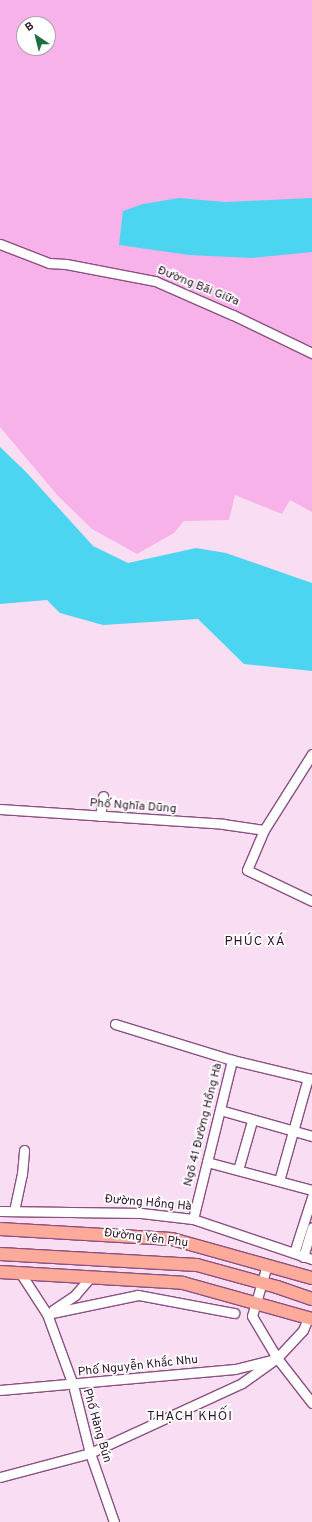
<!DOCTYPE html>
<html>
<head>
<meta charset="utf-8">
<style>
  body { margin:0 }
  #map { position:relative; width:312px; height:1522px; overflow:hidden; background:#f9ddf3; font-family:Overpass,sans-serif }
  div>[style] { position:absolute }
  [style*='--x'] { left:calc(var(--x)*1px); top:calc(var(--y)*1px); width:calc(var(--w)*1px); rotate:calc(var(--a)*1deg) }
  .green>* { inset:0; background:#f7b2ea }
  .water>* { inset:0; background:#4bd5f0 }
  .roads { filter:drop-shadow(1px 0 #8b5081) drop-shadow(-1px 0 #8b5081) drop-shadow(0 1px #8b5081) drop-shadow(0 -1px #8b5081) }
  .minor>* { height:9px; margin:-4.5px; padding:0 4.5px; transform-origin:4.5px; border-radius:4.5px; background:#fff }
  .major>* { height:12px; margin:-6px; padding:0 6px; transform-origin:6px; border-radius:6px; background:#fcab9a }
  span { translate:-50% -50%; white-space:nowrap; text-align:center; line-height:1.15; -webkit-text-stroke:3.5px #fff; paint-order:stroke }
  .street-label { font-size:12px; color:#2c1328 }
  .neighbourhood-label { font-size:13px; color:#2c1328; letter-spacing:1px }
  .north { position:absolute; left:16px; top:16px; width:40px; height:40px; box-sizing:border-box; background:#fff; border:1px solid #aba1a9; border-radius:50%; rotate:325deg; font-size:11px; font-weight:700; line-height:16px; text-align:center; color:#2c1328 }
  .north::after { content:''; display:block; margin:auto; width:14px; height:18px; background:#1e6f3f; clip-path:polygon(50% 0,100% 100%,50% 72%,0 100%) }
</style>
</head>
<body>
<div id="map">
  <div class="green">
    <i style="clip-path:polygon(evenodd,0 0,312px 0,312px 512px,290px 500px,282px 514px,235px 495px,229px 520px,184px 521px,174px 533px,137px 554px,92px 529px,58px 496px,0 427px,0 0,24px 24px,48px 24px,48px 48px,24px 48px,24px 24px)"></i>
  </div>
  <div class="water">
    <i style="clip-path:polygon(179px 198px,225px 202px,312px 198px,312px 252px,252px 258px,189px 255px,119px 245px,123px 211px,143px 204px)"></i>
    <i style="clip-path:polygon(0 447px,26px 472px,93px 546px,128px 563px,196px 548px,226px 553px,312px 583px,312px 671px,244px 664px,198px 619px,103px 625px,60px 613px,47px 600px,0 604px)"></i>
  </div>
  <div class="roads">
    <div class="minor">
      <i style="--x:0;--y:244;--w:53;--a:21.2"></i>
      <i style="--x:49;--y:263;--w:17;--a:3"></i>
      <i style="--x:66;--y:264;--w:91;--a:10.8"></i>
      <i style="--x:155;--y:281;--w:85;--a:23.6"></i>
      <i style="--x:233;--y:315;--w:88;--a:25.7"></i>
      <i style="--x:312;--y:754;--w:90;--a:122.3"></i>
      <i style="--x:264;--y:830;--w:43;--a:113"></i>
      <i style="--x:247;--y:870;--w:72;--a:25.5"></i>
      <i style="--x:0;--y:809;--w:224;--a:3.8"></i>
      <i style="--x:223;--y:824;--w:41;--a:8.3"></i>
      <i style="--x:100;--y:816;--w:20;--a:-81"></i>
      <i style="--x:115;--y:1024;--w:122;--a:17.1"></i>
      <i style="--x:232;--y:1060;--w:82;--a:13.4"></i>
      <i style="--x:220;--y:1110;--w:96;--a:15.8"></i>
      <i style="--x:207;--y:1162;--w:109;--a:14.9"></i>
      <i style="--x:238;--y:1170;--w:51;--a:-74.1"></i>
      <i style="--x:279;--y:1181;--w:107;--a:-74.3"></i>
      <i style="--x:0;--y:1211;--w:141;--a:0.8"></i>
      <i style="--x:141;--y:1213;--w:52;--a:6.6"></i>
      <i style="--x:193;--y:1219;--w:126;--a:18.6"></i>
      <i style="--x:14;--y:1211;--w:38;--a:-78"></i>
      <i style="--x:22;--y:1174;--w:24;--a:-85"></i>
      <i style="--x:193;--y:1219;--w:164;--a:-76.2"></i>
      <i style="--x:294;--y:1253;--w:59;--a:-72.2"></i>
      <i style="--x:303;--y:1257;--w:31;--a:-73"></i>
      <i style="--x:267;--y:1265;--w:53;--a:106.4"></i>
      <i style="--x:252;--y:1316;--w:49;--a:59.2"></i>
      <i style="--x:277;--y:1358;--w:57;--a:52.1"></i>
      <i style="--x:21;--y:1274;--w:48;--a:57"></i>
      <i style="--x:47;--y:1314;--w:76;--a:69.9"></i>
      <i style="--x:73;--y:1385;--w:70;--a:76"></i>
      <i style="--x:90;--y:1453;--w:73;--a:70.8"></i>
      <i style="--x:53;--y:1310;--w:27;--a:-34"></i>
      <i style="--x:75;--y:1295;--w:23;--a:-49"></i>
      <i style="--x:47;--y:1314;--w:93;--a:-11.8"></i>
      <i style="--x:138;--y:1295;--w:98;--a:10.6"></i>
      <i style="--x:0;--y:1390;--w:236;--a:-5.1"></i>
      <i style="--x:235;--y:1369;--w:36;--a:-14"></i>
      <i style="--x:0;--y:1477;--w:93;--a:-14.9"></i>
      <i style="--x:90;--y:1453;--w:167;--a:-24.7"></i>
      <i style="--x:242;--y:1383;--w:43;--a:-35.5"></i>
      <i style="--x:277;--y:1358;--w:38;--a:-47"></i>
      <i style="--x:303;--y:1330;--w:13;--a:-67"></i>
    </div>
    <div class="major">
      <i style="--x:0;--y:1229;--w:172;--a:3.3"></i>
      <i style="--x:172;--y:1239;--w:145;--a:15.6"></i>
      <i style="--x:0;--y:1254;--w:197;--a:3.2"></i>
      <i style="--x:197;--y:1265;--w:83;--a:15.4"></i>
      <i style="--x:277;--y:1287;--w:37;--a:19"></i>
      <i style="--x:0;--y:1272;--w:183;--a:3.4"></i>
      <i style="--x:183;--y:1283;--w:134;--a:15.6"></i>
    </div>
  </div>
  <div class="street-label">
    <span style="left:198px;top:287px;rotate:22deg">Đường Bãi Giữa</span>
    <span style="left:133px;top:807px;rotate:4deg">Phố Nghĩa Dũng</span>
    <span style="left:204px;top:1125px;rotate:-76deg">Ngõ 41 Đường Hồng Hà</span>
    <span style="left:148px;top:1204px;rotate:5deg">Đường Hồng Hà</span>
    <span style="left:146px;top:1239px;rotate:7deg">Đường Yên Phụ</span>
    <span style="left:138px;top:1367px;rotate:-6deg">Phố Nguyễn Khắc Nhu</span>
    <span style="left:96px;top:1426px;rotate:74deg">Phố Hàng Bún</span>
  </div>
  <div class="neighbourhood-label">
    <span style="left:255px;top:942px">PHÚC XÁ</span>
    <span style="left:190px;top:1417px">THẠCH KHỐI</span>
  </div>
  <div class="north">B</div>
</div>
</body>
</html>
